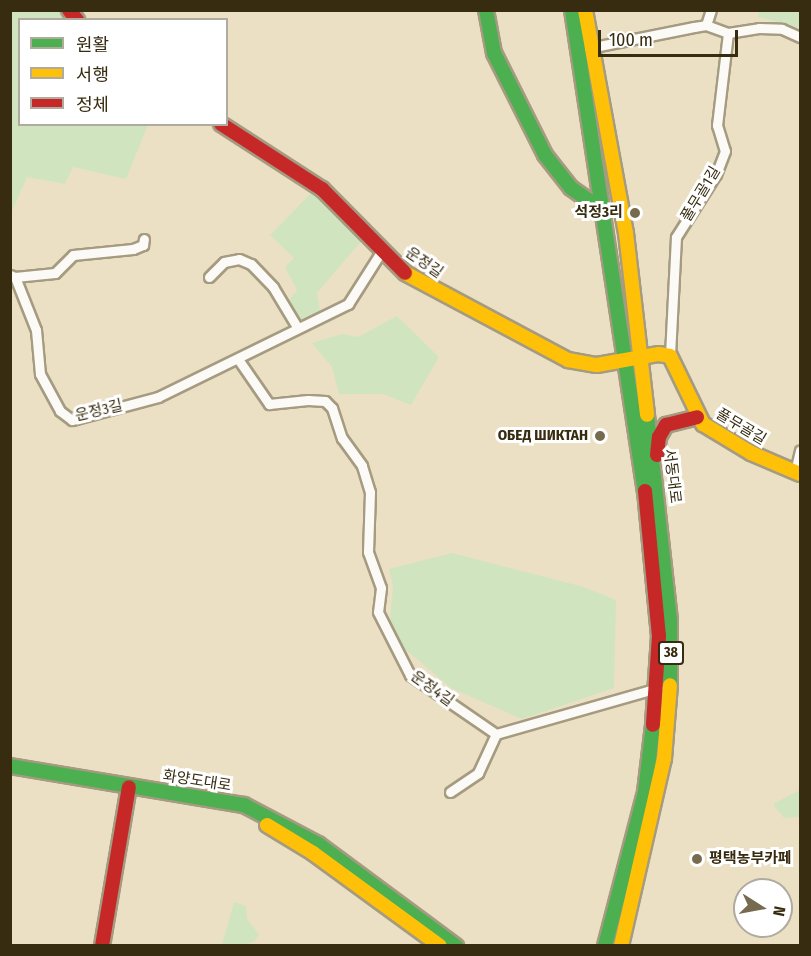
<!DOCTYPE html>
<html>
<head>
<meta charset="utf-8">
<style>
  body { margin:0 }
  #map { position:relative; width:811px; height:956px; overflow:hidden; background:#ece0c4; font-family:"Fira Sans Condensed","Noto Sans KR",sans-serif }
  div>[style] { position:absolute }
  [style*='--x'] { left:calc(var(--x)*1px); top:calc(var(--y)*1px); width:calc(var(--w)*1px); rotate:calc(var(--a)*1deg) }
  .green>* { inset:0; background:#d0e4c0 }
  .roads { filter:drop-shadow(2px 0 #a59b81) drop-shadow(-2px 0 #a59b81) drop-shadow(0 2px #a59b81) drop-shadow(0 -2px #a59b81) }
  .street>* { height:9px; margin:-4.5px; padding:0 4.5px; transform-origin:4.5px; border-radius:4.5px; background:#fcfaf6 }
  .fast>* { height:14px; margin:-7px; padding:0 7px; transform-origin:7px; border-radius:7px; background:#4caf50 }
  .slow>* { height:14px; margin:-7px; padding:0 7px; transform-origin:7px; border-radius:7px; background:#ffc107 }
  .jam>* { height:14px; margin:-7px; padding:0 7px; transform-origin:7px; border-radius:7px; background:#c62828 }
  .dots>* { width:16px; height:16px; translate:-50% -50%; box-sizing:border-box; border:3px solid #fff; border-radius:50% }
  span { translate:-50% -50%; white-space:nowrap; text-align:center; line-height:1.15; -webkit-text-stroke:6px #fff; paint-order:stroke }
  .shield-label span { padding:2px 4px; background:#fff; border:2px solid; border-radius:4px; -webkit-text-stroke-width:0 }
  .shield-label { font-size:14px; color:#372c10; font-weight:700 }
  .street-label { font-size:15px; color:#372c10 }
  .poi-label { font-size:15px; color:#372c10; font-weight:700 }
  .right { translate:-100% -50%; text-align:right }
  .left { translate:0 -50%; text-align:left }
  .frame { position:absolute; inset:0; border:12px solid #372c10; pointer-events:none }
  .legend { position:absolute; left:18px; top:18px; width:210px; height:108px; box-sizing:border-box; background:#fff; border:2px solid #afab9f; margin:0; padding:8px 10px; list-style:none; font-size:18px; color:#372c10 }
  .legend li { display:flex; align-items:center; gap:12px; height:30px }
  .legend b { width:30px; border:2px solid #afab9f }
  .north { position:absolute; left:733px; top:878px; width:60px; height:60px; box-sizing:border-box; background:#fff; border:2px solid #afab9f; border-radius:50%; rotate:101deg; font-size:16px; font-weight:700; line-height:24px; text-align:center; color:#372c10 }
  .north::after { content:''; display:block; margin:auto; width:21px; height:27px; background:#766b4f; clip-path:polygon(50% 0,100% 100%,50% 72%,0 100%) }
  .scale { position:absolute; left:598px; top:30px; width:140px; height:27px; box-sizing:border-box; border:3px solid #372c10; border-top:0; padding-left:8px; font-size:18px; line-height:21px; white-space:nowrap; color:#372c10; -webkit-text-stroke:4px #fff; paint-order:stroke }
</style>
</head>
<body>
<div id="map">
  <div class="green">
    <i style="clip-path:polygon(11px 11px,60px 11px,68px 19px,20px 20px,20px 124px,148px 125px,126px 179px,73px 167px,65px 184px,27px 177px,11px 213px)"></i>
    <i style="clip-path:polygon(759px 11px,800px 11px,800px 28px,758px 17px)"></i>
    <i style="clip-path:polygon(314px 190px,370px 231px,317px 293px,320px 312px,299px 323px,288px 302px,297px 290px,285px 267px,294px 258px,270px 235px)"></i>
    <i style="clip-path:polygon(397px 316px,439px 357px,411px 405px,383px 394px,339px 394px,332px 367px,312px 343px,342px 334px,358px 337px)"></i>
    <i style="clip-path:polygon(452px 553px,584px 587px,616px 600px,614px 688px,522px 719px,451px 688px,400px 645px,390px 618px,393px 587px,389px 569px)"></i>
    <i style="clip-path:polygon(800px 790px,800px 817px,784px 818px,773px 804px)"></i>
    <i style="clip-path:polygon(234px 902px,246px 906px,247px 919px,259px 934px,255px 941px,245px 945px,222px 945px)"></i>
  </div>
  <div class="roads">
    <div class="street">
      <i style="--x:706;--y:25;--w:16;--a:-72"></i>
      <i style="--x:728;--y:33;--w:31;--a:-9"></i>
      <i style="--x:759;--y:28;--w:23;--a:2"></i>
      <i style="--x:782;--y:29;--w:20;--a:24"></i>
      <i style="--x:589;--y:48;--w:107;--a:-11.3"></i>
      <i style="--x:694;--y:27;--w:12;--a:-9"></i>
      <i style="--x:706;--y:25;--w:23;--a:20"></i>
      <i style="--x:728;--y:33;--w:93;--a:96.8"></i>
      <i style="--x:717;--y:125;--w:27;--a:73"></i>
      <i style="--x:725;--y:151;--w:25;--a:111"></i>
      <i style="--x:716;--y:174;--w:75;--a:122.4"></i>
      <i style="--x:676;--y:237;--w:119;--a:92.9"></i>
      <i style="--x:10;--y:275;--w:5;--a:22"></i>
      <i style="--x:15;--y:277;--w:57;--a:68.4"></i>
      <i style="--x:36;--y:330;--w:44;--a:84.8"></i>
      <i style="--x:40;--y:374;--w:42;--a:61.6"></i>
      <i style="--x:60;--y:411;--w:15;--a:37"></i>
      <i style="--x:72;--y:420;--w:89;--a:-15"></i>
      <i style="--x:158;--y:397;--w:212;--a:-26.1"></i>
      <i style="--x:348;--y:304;--w:62;--a:-57.6"></i>
      <i style="--x:15;--y:277;--w:40;--a:-5.7"></i>
      <i style="--x:55;--y:273;--w:25;--a:-45"></i>
      <i style="--x:73;--y:255;--w:60;--a:-5.7"></i>
      <i style="--x:133;--y:249;--w:11;--a:-22"></i>
      <i style="--x:143;--y:245;--w:6;--a:-81"></i>
      <i style="--x:209;--y:277;--w:21;--a:-45"></i>
      <i style="--x:224;--y:262;--w:15;--a:-11"></i>
      <i style="--x:239;--y:259;--w:13;--a:23"></i>
      <i style="--x:251;--y:264;--w:32;--a:46"></i>
      <i style="--x:273;--y:287;--w:47;--a:59"></i>
      <i style="--x:238;--y:359;--w:55;--a:55.4"></i>
      <i style="--x:269;--y:404;--w:39;--a:-6"></i>
      <i style="--x:308;--y:400;--w:17;--a:3"></i>
      <i style="--x:325;--y:401;--w:10;--a:45"></i>
      <i style="--x:332;--y:408;--w:32;--a:72"></i>
      <i style="--x:342;--y:438;--w:34;--a:54"></i>
      <i style="--x:362;--y:466;--w:27;--a:73"></i>
      <i style="--x:370;--y:492;--w:60;--a:91.9"></i>
      <i style="--x:368;--y:552;--w:38;--a:70"></i>
      <i style="--x:381;--y:588;--w:24;--a:97"></i>
      <i style="--x:378;--y:612;--w:71;--a:63.1"></i>
      <i style="--x:410;--y:675;--w:104;--a:34.5"></i>
      <i style="--x:496;--y:734;--w:168;--a:-15.9"></i>
      <i style="--x:795;--y:472;--w:22;--a:-77"></i>
      <i style="--x:450;--y:792;--w:34;--a:-34"></i>
      <i style="--x:478;--y:773;--w:43;--a:-65.2"></i>
    </div>
    <div class="fast">
      <i style="--x:486;--y:10;--w:44;--a:79.5"></i>
      <i style="--x:494;--y:53;--w:114;--a:63.4"></i>
      <i style="--x:545;--y:155;--w:42;--a:51.8"></i>
      <i style="--x:571;--y:188;--w:37;--a:35"></i>
      <i style="--x:572;--y:10;--w:487;--a:81.4"></i>
      <i style="--x:647;--y:415;--w:206;--a:83.6"></i>
      <i style="--x:670;--y:620;--w:65;--a:90"></i>
      <i style="--x:10;--y:766;--w:237;--a:9.5"></i>
      <i style="--x:244;--y:805;--w:84;--a:27.8"></i>
      <i style="--x:318;--y:844;--w:172;--a:36.5"></i>
      <i style="--x:605;--y:946;--w:159;--a:-75.4"></i>
      <i style="--x:645;--y:792;--w:67;--a:-83.2"></i>
    </div>
    <div class="slow">
      <i style="--x:585;--y:10;--w:227;--a:79.6"></i>
      <i style="--x:626;--y:233;--w:183;--a:83.4"></i>
      <i style="--x:405;--y:273;--w:185;--a:28.1"></i>
      <i style="--x:568;--y:360;--w:29;--a:10"></i>
      <i style="--x:597;--y:365;--w:63;--a:-10.1"></i>
      <i style="--x:659;--y:354;--w:11;--a:10"></i>
      <i style="--x:670;--y:356;--w:76;--a:64.1"></i>
      <i style="--x:703;--y:424;--w:56;--a:31.1"></i>
      <i style="--x:751;--y:453;--w:53;--a:23.2"></i>
      <i style="--x:267;--y:825;--w:54;--a:31.3"></i>
      <i style="--x:313;--y:853;--w:157;--a:36.2"></i>
      <i style="--x:621;--y:946;--w:192;--a:-77.1"></i>
      <i style="--x:664;--y:759;--w:74;--a:-85.4"></i>
    </div>
    <div class="jam">
      <i style="--x:69;--y:10;--w:13;--a:51"></i>
      <i style="--x:221;--y:124;--w:120;--a:32.8"></i>
      <i style="--x:322;--y:189;--w:118;--a:45.3"></i>
      <i style="--x:657;--y:455;--w:18;--a:-84"></i>
      <i style="--x:659;--y:437;--w:14;--a:-60"></i>
      <i style="--x:666;--y:425;--w:32;--a:-14"></i>
      <i style="--x:645;--y:491;--w:146;--a:84.5"></i>
      <i style="--x:659;--y:636;--w:89;--a:93.9"></i>
      <i style="--x:102;--y:946;--w:161;--a:-80.4"></i>
    </div>
  </div>
  <div class="dots">
    <i style="left:635px;top:213px;background:#766b4f"></i>
    <i style="left:600px;top:436px;background:#766b4f"></i>
    <i style="left:697px;top:859px;background:#766b4f"></i>
  </div>
  <div class="shield-label">
    <span style="left:671px;top:653px">38</span>
  </div>
  <div class="street-label">
    <span style="left:701px;top:194px;rotate:-59deg">풀무골1길</span>
    <span style="left:424px;top:263px;rotate:35deg">운정길</span>
    <span style="left:99px;top:411px;rotate:-13deg">운정3길</span>
    <span style="left:741px;top:427px;rotate:31deg">풀무골길</span>
    <span style="left:672px;top:476px;rotate:83deg">서동대로</span>
    <span style="left:432px;top:689px;rotate:36deg">운정4길</span>
    <span style="left:197px;top:781px;rotate:9deg">화양도대로</span>
  </div>
  <div class="poi-label">
    <span class="right" style="left:623px;top:213px">석정3리</span>
    <span class="right" style="left:588px;top:436px">ОБЕД ШИКТАН</span>
    <span class="left" style="left:709px;top:859px">평택농부카페</span>
  </div>
  <div class="frame"></div>
  <ul class="legend">
  <li><b style="height:8px;background:#4caf50"></b>원활</li>
  <li><b style="height:8px;background:#ffc107"></b>서행</li>
  <li><b style="height:8px;background:#c62828"></b>정체</li>
  </ul>
  <div class="north">N</div>
  <div class="scale">100 m</div>
</div>
</body>
</html>
